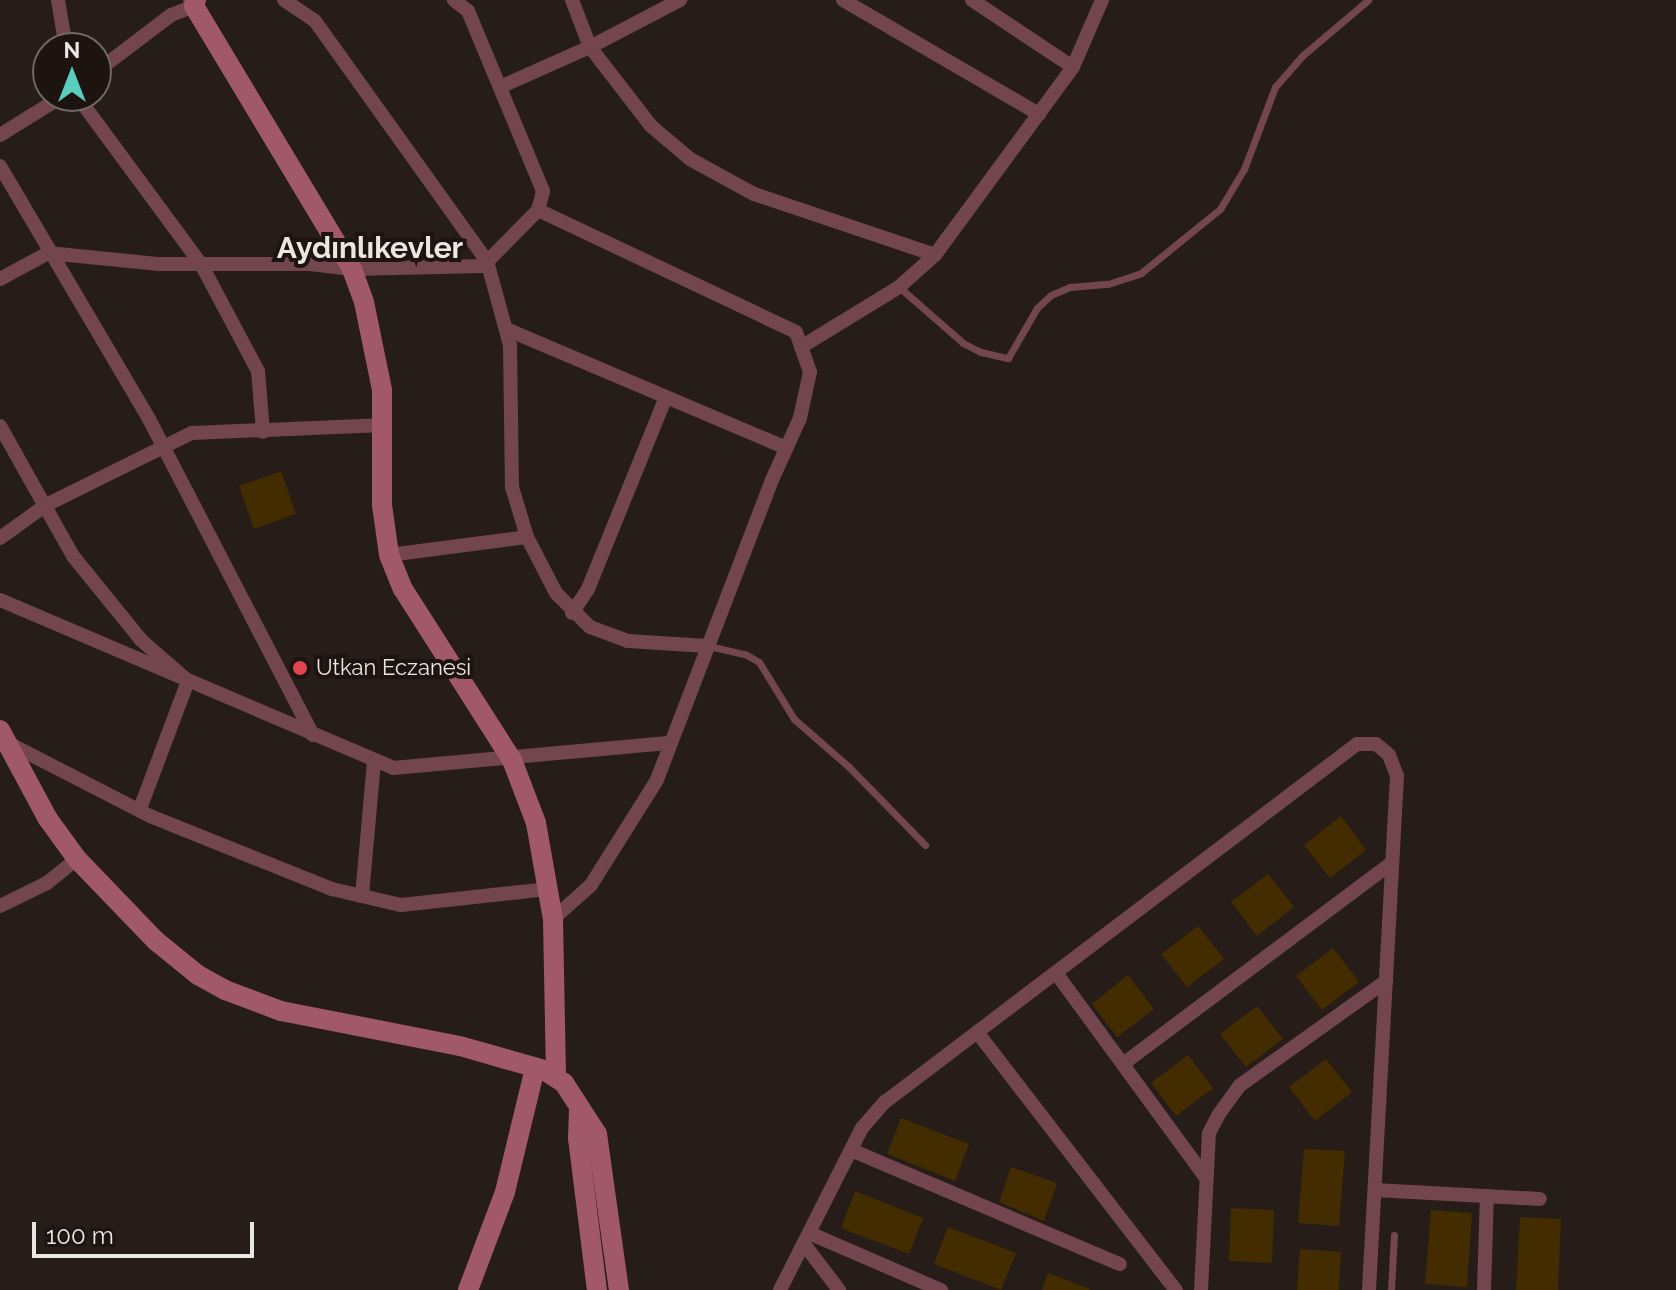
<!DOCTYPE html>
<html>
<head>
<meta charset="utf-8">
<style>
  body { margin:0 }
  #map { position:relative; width:1676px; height:1290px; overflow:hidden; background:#261d19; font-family:Raleway,sans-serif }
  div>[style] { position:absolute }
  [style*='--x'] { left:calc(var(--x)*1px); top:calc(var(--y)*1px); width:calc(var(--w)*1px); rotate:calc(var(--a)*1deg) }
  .building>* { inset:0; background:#432c00 }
  .lane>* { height:7px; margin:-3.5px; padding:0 3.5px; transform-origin:3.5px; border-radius:3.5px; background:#72454f }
  .street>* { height:14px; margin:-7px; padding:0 7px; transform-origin:7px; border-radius:7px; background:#72454f }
  .secondary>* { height:20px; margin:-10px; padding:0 10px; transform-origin:10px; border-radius:10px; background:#a0586a }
  .dots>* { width:22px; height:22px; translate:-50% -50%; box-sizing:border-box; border:4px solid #1d1410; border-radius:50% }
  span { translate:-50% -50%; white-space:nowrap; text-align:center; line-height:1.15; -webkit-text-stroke:8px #1d1410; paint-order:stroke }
  .poi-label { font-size:22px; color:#ece6e3 }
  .left { translate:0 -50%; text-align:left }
  .district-label { font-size:30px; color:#ece6e3; font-weight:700 }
  .north { position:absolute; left:32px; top:32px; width:80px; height:80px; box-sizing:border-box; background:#1d1410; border:2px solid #706864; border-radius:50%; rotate:0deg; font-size:22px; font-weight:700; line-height:32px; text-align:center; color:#ece6e3 }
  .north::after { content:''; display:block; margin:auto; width:28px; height:36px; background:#59cebe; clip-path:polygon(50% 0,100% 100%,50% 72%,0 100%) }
  .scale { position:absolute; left:32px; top:1222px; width:222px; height:36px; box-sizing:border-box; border:4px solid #ece6e3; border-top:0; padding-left:10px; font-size:24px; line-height:28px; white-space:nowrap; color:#ece6e3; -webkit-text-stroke:6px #1d1410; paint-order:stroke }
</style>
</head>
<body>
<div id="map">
  <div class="building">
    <i style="clip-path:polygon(281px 471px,296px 514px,254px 529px,239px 486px)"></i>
    <i style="clip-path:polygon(1341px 816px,1366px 850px,1330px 878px,1304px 845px)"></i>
    <i style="clip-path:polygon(1268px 874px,1294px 907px,1257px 936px,1231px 902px)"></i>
    <i style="clip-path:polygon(1198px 926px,1224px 959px,1187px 987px,1161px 954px)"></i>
    <i style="clip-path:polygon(1333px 948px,1359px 982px,1322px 1010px,1296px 976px)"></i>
    <i style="clip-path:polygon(1128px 975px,1154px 1009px,1117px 1037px,1092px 1004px)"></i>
    <i style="clip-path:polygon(1257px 1006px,1283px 1039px,1246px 1067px,1220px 1034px)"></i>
    <i style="clip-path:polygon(1188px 1055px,1213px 1088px,1176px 1116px,1151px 1083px)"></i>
    <i style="clip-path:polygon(1326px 1059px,1352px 1092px,1315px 1121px,1289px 1087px)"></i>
    <i style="clip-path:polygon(901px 1118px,969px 1144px,955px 1181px,887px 1154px)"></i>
    <i style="clip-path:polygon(1304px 1149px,1345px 1151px,1339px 1226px,1298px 1223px)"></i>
    <i style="clip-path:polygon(1011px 1167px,1057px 1183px,1044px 1221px,999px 1202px)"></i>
    <i style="clip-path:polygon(855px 1191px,923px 1218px,909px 1254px,841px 1228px)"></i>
    <i style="clip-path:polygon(1231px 1208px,1274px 1210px,1272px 1263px,1229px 1261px)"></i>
    <i style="clip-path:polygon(1431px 1210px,1472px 1213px,1467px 1287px,1425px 1284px)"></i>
    <i style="clip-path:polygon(1520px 1217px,1561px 1219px,1558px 1290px,1516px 1290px)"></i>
    <i style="clip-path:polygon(948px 1227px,1016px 1253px,1001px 1290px,934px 1264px)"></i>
    <i style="clip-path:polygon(1300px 1249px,1341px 1252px,1339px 1290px,1297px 1290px)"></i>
    <i style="clip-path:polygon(1048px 1273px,1090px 1289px,1090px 1290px,1042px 1290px)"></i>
  </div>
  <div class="lane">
    <i style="--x:899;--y:287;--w:85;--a:41.2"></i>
    <i style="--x:963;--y:343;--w:20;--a:27"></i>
    <i style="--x:981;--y:352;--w:28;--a:13"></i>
    <i style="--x:1008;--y:358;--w:58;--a:-59.9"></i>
    <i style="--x:1037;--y:308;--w:19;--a:-43"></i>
    <i style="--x:1051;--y:295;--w:21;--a:-23"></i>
    <i style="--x:1070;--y:287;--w:38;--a:-5"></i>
    <i style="--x:1108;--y:284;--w:35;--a:-18"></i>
    <i style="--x:1141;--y:273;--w:102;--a:-39"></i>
    <i style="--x:1220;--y:209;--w:47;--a:-59"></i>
    <i style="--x:1244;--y:169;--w:88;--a:-69.3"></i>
    <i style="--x:1275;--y:87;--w:41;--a:-48.9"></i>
    <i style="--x:1302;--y:56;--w:87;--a:-40.3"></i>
    <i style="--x:709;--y:646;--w:37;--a:13"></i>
    <i style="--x:745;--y:654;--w:16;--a:30"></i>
    <i style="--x:759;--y:662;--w:67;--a:58.4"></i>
    <i style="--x:794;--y:719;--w:73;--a:41.1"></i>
    <i style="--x:849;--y:767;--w:109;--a:45.7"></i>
    <i style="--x:1391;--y:1290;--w:55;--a:-86.9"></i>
  </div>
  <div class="street">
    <i style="--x:58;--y:0;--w:49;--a:80.5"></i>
    <i style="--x:284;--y:0;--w:37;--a:34"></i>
    <i style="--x:315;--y:21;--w:295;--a:54.4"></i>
    <i style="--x:487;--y:261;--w:87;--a:74.7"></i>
    <i style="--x:510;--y:345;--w:142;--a:89.2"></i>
    <i style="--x:512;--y:487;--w:52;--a:73.3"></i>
    <i style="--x:527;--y:537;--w:63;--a:62.6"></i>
    <i style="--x:556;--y:593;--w:48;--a:45"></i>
    <i style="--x:590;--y:627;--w:40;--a:20.2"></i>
    <i style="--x:628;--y:641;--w:79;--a:3.6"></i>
    <i style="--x:572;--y:0;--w:50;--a:69"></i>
    <i style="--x:590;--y:47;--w:100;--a:52.3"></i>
    <i style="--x:651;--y:126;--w:51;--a:40.2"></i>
    <i style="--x:690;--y:159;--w:73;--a:28.7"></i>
    <i style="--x:754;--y:194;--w:191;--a:18.6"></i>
    <i style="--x:843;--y:0;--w:227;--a:30.2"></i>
    <i style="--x:972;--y:0;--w:121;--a:33.6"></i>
    <i style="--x:96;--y:72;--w:94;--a:-37.2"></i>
    <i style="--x:171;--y:15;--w:25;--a:-21"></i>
    <i style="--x:194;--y:6;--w:7;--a:-124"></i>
    <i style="--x:500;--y:87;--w:98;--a:-24"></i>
    <i style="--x:590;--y:47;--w:102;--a:-27.6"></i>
    <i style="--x:77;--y:96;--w:209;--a:53.6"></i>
    <i style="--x:201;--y:264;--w:121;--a:62"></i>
    <i style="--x:258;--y:371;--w:61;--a:85.3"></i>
    <i style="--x:0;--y:135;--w:74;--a:-31.8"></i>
    <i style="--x:0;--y:166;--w:294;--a:59.5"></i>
    <i style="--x:149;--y:419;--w:356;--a:62.6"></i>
    <i style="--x:538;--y:210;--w:285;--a:25.3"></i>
    <i style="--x:796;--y:332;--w:42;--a:70.7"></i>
    <i style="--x:810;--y:372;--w:47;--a:102.3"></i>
    <i style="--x:800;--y:418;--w:68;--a:114.3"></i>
    <i style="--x:772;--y:480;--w:321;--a:111"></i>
    <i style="--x:657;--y:780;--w:124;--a:122.2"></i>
    <i style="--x:591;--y:885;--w:51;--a:138.2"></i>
    <i style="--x:0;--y:279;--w:55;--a:-28.4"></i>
    <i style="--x:48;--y:253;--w:112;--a:5.7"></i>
    <i style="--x:159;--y:264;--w:151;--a:0"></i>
    <i style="--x:310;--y:264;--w:42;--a:6.8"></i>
    <i style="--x:352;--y:269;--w:131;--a:-1.3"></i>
    <i style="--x:483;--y:266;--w:78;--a:-45.5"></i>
    <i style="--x:538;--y:210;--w:20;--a:-75"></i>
    <i style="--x:543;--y:191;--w:195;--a:-112.6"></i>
    <i style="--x:468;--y:11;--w:18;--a:-142"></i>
    <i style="--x:506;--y:329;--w:304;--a:23"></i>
    <i style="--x:801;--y:347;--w:115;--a:-31.5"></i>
    <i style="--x:899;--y:287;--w:48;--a:-41.6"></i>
    <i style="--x:935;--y:255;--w:233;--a:-53.7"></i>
    <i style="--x:1073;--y:67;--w:73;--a:-66.6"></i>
    <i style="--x:0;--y:426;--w:149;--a:60.7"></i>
    <i style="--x:73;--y:556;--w:108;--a:51"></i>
    <i style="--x:141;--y:640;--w:62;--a:41.1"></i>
    <i style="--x:188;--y:681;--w:137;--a:110.6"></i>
    <i style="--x:0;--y:538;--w:57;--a:-35.7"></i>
    <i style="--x:46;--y:505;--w:163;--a:-26.3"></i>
    <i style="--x:192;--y:433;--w:192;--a:-2.4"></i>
    <i style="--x:389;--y:555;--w:139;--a:-7.4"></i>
    <i style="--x:0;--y:600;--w:427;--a:23.1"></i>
    <i style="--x:393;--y:768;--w:276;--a:-5.2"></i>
    <i style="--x:572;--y:613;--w:29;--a:-56"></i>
    <i style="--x:588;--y:589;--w:207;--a:-67.9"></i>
    <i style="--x:8;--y:743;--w:160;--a:27.2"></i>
    <i style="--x:150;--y:816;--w:196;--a:21.9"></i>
    <i style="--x:332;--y:889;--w:71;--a:13.1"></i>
    <i style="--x:401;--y:905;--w:149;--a:-6.2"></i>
    <i style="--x:362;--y:896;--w:136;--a:-84.9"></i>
    <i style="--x:0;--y:906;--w:52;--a:-26.1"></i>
    <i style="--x:47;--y:883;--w:38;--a:-39"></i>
    <i style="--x:1056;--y:973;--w:255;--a:53.8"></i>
    <i style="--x:977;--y:1032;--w:326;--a:52.4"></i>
    <i style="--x:1123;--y:1064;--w:336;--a:-36.8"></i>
    <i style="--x:851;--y:1150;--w:292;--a:23"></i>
    <i style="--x:1375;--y:1190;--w:165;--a:3.1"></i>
    <i style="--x:809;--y:1233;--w:144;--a:23.4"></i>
    <i style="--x:804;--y:1244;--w:58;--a:52.7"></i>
    <i style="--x:780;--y:1290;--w:182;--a:-63.2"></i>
    <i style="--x:862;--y:1128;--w:35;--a:-49"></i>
    <i style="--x:885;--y:1102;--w:592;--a:-37.18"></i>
    <i style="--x:1357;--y:744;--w:19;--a:0"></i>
    <i style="--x:1376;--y:744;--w:17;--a:40"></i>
    <i style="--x:1389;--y:755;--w:22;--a:69"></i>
    <i style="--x:1397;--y:776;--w:515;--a:93.12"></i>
    <i style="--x:1201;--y:1290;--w:157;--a:-87.1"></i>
    <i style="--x:1209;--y:1133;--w:21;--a:-62"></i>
    <i style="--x:1219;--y:1114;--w:34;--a:-54"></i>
    <i style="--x:1239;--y:1086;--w:181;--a:-35.5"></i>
    <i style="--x:1484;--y:1290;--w:94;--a:-88.2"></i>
  </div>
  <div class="secondary">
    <i style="--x:196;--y:0;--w:6;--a:108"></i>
    <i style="--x:194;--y:6;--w:307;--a:59"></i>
    <i style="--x:352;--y:269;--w:35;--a:70"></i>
    <i style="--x:364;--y:302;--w:90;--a:78.4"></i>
    <i style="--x:382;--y:390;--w:115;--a:90"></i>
    <i style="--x:382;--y:505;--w:50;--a:82"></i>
    <i style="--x:389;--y:555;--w:37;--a:68"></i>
    <i style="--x:403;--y:589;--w:203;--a:57.5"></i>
    <i style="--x:512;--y:760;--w:67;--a:69.1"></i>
    <i style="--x:536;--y:823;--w:97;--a:80"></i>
    <i style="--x:553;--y:919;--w:158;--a:88.9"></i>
    <i style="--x:0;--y:730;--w:101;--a:61.7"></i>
    <i style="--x:48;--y:819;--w:49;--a:54.1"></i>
    <i style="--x:77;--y:859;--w:114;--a:46.1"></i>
    <i style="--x:156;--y:941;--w:54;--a:39"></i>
    <i style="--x:198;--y:975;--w:31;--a:29"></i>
    <i style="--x:225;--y:990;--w:60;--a:20.6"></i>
    <i style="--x:281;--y:1011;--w:182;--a:11.1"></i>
    <i style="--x:460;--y:1046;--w:87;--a:15.9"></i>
    <i style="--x:544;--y:1070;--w:24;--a:33"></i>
    <i style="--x:564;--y:1083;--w:61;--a:57.1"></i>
    <i style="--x:597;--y:1134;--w:158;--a:82"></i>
    <i style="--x:579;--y:1109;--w:29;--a:92"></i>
    <i style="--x:578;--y:1138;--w:153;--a:82.9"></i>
    <i style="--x:468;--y:1290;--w:105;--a:-69.3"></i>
    <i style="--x:505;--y:1192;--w:128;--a:-76.4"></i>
  </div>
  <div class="dots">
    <i style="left:300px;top:668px;background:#e0444e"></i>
  </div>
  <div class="poi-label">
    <span class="left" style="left:316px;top:668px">Utkan Eczanesi</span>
  </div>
  <div class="district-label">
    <span style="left:370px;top:248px">Aydınlıkevler</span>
  </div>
  <div class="north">N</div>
  <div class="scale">100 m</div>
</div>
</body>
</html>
